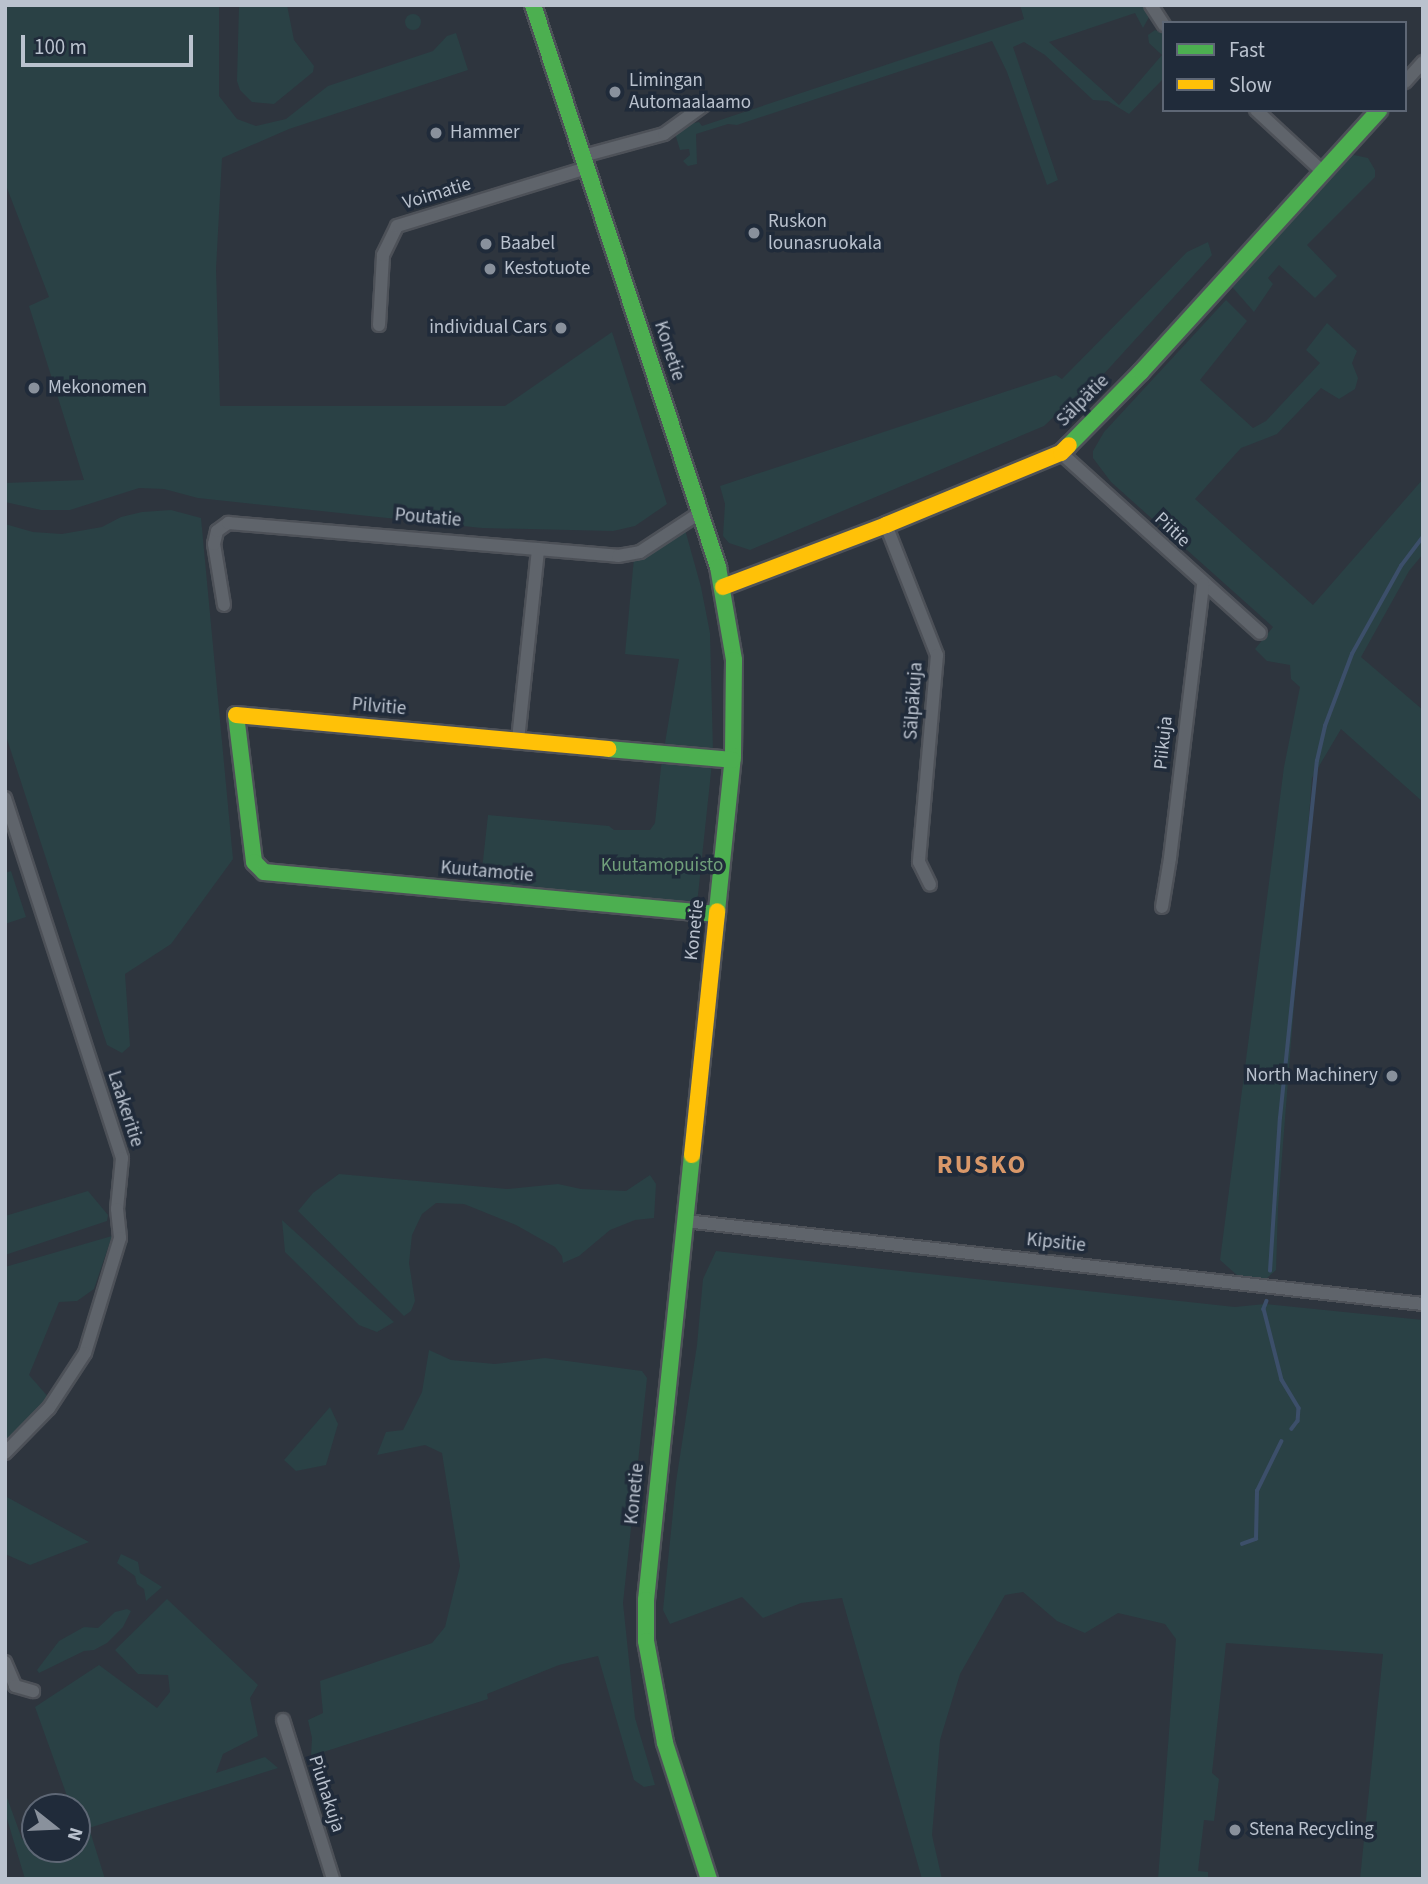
<!DOCTYPE html>
<html>
<head>
<meta charset="utf-8">
<style>
  body { margin:0 }
  #map { position:relative; width:1428px; height:1884px; overflow:hidden; background:#2e353e; font-family:"Source Sans 3",sans-serif }
  div>[style] { position:absolute }
  [style*='--x'] { left:calc(var(--x)*1px); top:calc(var(--y)*1px); width:calc(var(--w)*1px); rotate:calc(var(--a)*1deg) }
  .green>* { inset:0; background:#2a4145 }
  .round { border-radius:50% }
  .stream>* { height:3.5px; margin:-1.75px; padding:0 1.75px; transform-origin:1.75px; border-radius:1.75px; background:#3c4f6a }
  .roads { filter:drop-shadow(2px 0 #4d5158) drop-shadow(-2px 0 #4d5158) drop-shadow(0 2px #4d5158) drop-shadow(0 -2px #4d5158) }
  .street>* { height:12px; margin:-6px; padding:0 6px; transform-origin:6px; border-radius:6px; background:#5f646b }
  .fast>* { height:16px; margin:-8px; padding:0 8px; transform-origin:8px; border-radius:8px; background:#4caf50 }
  .slow>* { height:16px; margin:-8px; padding:0 8px; transform-origin:8px; border-radius:8px; background:#ffc107 }
  .dots>* { width:19px; height:19px; translate:-50% -50%; box-sizing:border-box; border:4px solid #202b3a; border-radius:50% }
  span { translate:-50% -50%; white-space:nowrap; text-align:center; line-height:1.15; -webkit-text-stroke:7px #202b3a; paint-order:stroke }
  .poi-label { font-size:19px; color:#bac2ce }
  .left { translate:0 -50%; text-align:left }
  .right { translate:-100% -50%; text-align:right }
  .street-label { font-size:19px; color:#bac2ce }
  .park-label { font-size:19px; color:#709f7a }
  .district-label { font-size:26px; color:#d99869; font-weight:700; letter-spacing:2px }
  .frame { position:absolute; inset:0; border:7px solid #bac2ce; pointer-events:none }
  .legend { position:absolute; left:1162px; top:21px; width:245px; height:91px; box-sizing:border-box; background:#202b3a; border:2px solid #5e6775; margin:0; padding:9px 12px; list-style:none; font-size:21px; color:#bac2ce }
  .legend li { display:flex; align-items:center; gap:14px; height:35px }
  .legend b { width:35px; border:2px solid #5e6775 }
  .north { position:absolute; left:21px; top:1793px; width:70px; height:70px; box-sizing:border-box; background:#202b3a; border:2px solid #5e6775; border-radius:50%; rotate:108deg; font-size:19px; font-weight:700; line-height:28px; text-align:center; color:#bac2ce }
  .north::after { content:''; display:block; margin:auto; width:24px; height:32px; background:#89919c; clip-path:polygon(50% 0,100% 100%,50% 72%,0 100%) }
  .scale { position:absolute; left:21px; top:35px; width:172px; height:32px; box-sizing:border-box; border:4px solid #bac2ce; border-top:0; padding-left:9px; font-size:21px; line-height:24px; white-space:nowrap; color:#bac2ce; -webkit-text-stroke:5px #202b3a; paint-order:stroke }
</style>
</head>
<body>
<div id="map">
  <div class="green">
    <i style="clip-path:polygon(5px 5px,219px 5px,219px 96px,237px 119px,256px 126px,286px 119px,328px 86px,433px 51px,447px 36px,456px 33px,468px 70px,289px 129px,222px 158px,216px 269px,220px 406px,505px 406px,612px 332px,667px 504px,635px 526px,613px 531px,482px 528px,198px 498px,164px 489px,139px 488px,70px 510px,41px 510px,5px 502px,5px 483px,84px 480px,29px 306px,49px 297px,5px 183px)"></i>
    <i style="clip-path:polygon(239px 5px,287px 5px,294px 40px,314px 66px,313px 72px,274px 104px,252px 102px,240px 90px,237px 81px)"></i>
    <i style="clip-path:polygon(1020px 5px,1144px 5px,1149px 17px,1143px 28px,1135px 13px,1049px 42px,1119px 105px,1162px 55px,1149px 43px,1148px 35px,1155px 30px,1164px 34px,1164px 78px,1129px 114px,1108px 101px,1093px 100px,1045px 55px,1024px 42px,1013px 47px,1058px 180px,1047px 185px,1007px 72px,992px 41px,737px 125px,728px 124px,696px 134px,697px 164px,688px 166px,683px 161px,690px 155px,689px 149px,680px 150px,674px 130px,685px 125px,699px 122px,702px 126px,1024px 19px)"></i>
    <i class="round" style="left:405px;top:14px;width:16px;height:16px"></i>
    <i style="clip-path:polygon(1349px 154px,1368px 158px,1375px 170px,1375px 177px,1307px 245px,1337px 276px,1315px 298px,1279px 265px,1268px 278px,1273px 284px,1254px 312px,1233px 288px,1232px 281px)"></i>
    <i style="clip-path:polygon(1208px 242px,1212px 255px,1082px 398px,1074px 398px,1044px 426px,750px 550px,729px 543px,723px 536px,725px 504px,720px 486px,1056px 375px,1062px 379px,1187px 252px)"></i>
    <i style="clip-path:polygon(1226px 300px,1247px 321px,1200px 380px,1253px 428px,1266px 421px,1320px 363px,1306px 350px,1327px 323px,1357px 351px,1352px 363px,1358px 378px,1355px 389px,1339px 399px,1321px 388px,1277px 434px,1241px 448px,1195px 499px,1313px 605px,1423px 479px,1423px 554px,1409px 571px,1361px 657px,1423px 710px,1423px 802px,1341px 729px,1312px 778px,1278px 1207px,1276px 1270px,1266px 1279px,1238px 1276px,1220px 1260px,1284px 767px,1300px 687px,1291px 679px,1290px 665px,1267px 661px,1255px 649px,1273px 627px,1111px 482px,1093px 458px,1093px 451px,1104px 432px)"></i>
    <i style="clip-path:polygon(171px 510px,201px 518px,233px 859px,171px 944px,125px 974px,130px 1046px,122px 1053px,107px 1045px,5px 733px,5px 524px,33px 532px,62px 534px,102px 527px,121px 517px,142px 512px)"></i>
    <i style="clip-path:polygon(684px 526px,701px 587px,710px 633px,713px 751px,664px 749px,679px 659px,625px 654px,634px 558px)"></i>
    <i style="clip-path:polygon(662px 758px,712px 763px,697px 904px,480px 888px,488px 815px,609px 826px,614px 830px,650px 830px,655px 823px)"></i>
    <i style="clip-path:polygon(11px 871px,26px 917px,5px 924px,5px 873px)"></i>
    <i style="clip-path:polygon(339px 1174px,507px 1189px,558px 1184px,581px 1189px,626px 1191px,650px 1175px,656px 1184px,654px 1218px,635px 1220px,610px 1230px,579px 1256px,563px 1263px,562px 1256px,555px 1247px,516px 1225px,464px 1204px,436px 1203px,422px 1214px,412px 1235px,409px 1263px,415px 1301px,411px 1311px,404px 1316px,298px 1211px,313px 1193px)"></i>
    <i style="clip-path:polygon(88px 1191px,108px 1215px,107px 1221px,5px 1255px,5px 1216px)"></i>
    <i style="clip-path:polygon(282px 1220px,394px 1322px,377px 1332px,359px 1325px,285px 1252px)"></i>
    <i style="clip-path:polygon(112px 1236px,94px 1289px,77px 1301px,59px 1302px,29px 1375px,50px 1399px,5px 1446px,5px 1267px)"></i>
    <i style="clip-path:polygon(716px 1251px,1235px 1307px,1265px 1304px,1423px 1320px,1423px 1879px,1360px 1879px,1383px 1654px,1226px 1643px,1212px 1773px,1219px 1779px,1214px 1821px,1204px 1820px,1198px 1871px,1208px 1872px,1208px 1879px,1158px 1879px,1176px 1639px,1165px 1624px,1118px 1613px,1085px 1633px,1057px 1621px,1023px 1592px,1005px 1595px,960px 1674px,940px 1740px,932px 1835px,942px 1879px,922px 1879px,842px 1598px,801px 1603px,763px 1618px,742px 1597px,670px 1624px,663px 1610px,676px 1482px,697px 1345px,703px 1279px)"></i>
    <i style="clip-path:polygon(429px 1350px,451px 1360px,495px 1364px,545px 1358px,642px 1371px,647px 1378px,623px 1603px,635px 1718px,655px 1785px,644px 1787px,634px 1780px,598px 1656px,559px 1665px,487px 1694px,488px 1699px,311px 1756px,312px 1738px,308px 1720px,323px 1713px,320px 1681px,432px 1643px,445px 1627px,460px 1566px,442px 1453px,425px 1445px,377px 1455px,386px 1432px,403px 1430px,422px 1392px)"></i>
    <i style="clip-path:polygon(330px 1407px,338px 1424px,326px 1465px,296px 1471px,284px 1460px)"></i>
    <i style="clip-path:polygon(5px 1496px,89px 1542px,30px 1565px,5px 1554px)"></i>
    <i style="clip-path:polygon(121px 1554px,138px 1562px,140px 1573px,162px 1587px,146px 1601px,144px 1589px,137px 1584px,135px 1576px,117px 1563px)"></i>
    <i style="clip-path:polygon(167px 1599px,258px 1685px,250px 1698px,258px 1736px,223px 1754px,216px 1773px,265px 1757px,278px 1768px,89px 1828px,105px 1879px,25px 1879px,5px 1812px,5px 1792px,22px 1839px,35px 1832px,35px 1849px,77px 1849px,77px 1807px,71px 1807px,35px 1707px,99px 1665px,157px 1708px,170px 1692px,168px 1675px,138px 1674px,115px 1650px)"></i>
    <i style="clip-path:polygon(127px 1609px,131px 1611px,123px 1627px,107px 1643px,94px 1650px,84px 1651px,39px 1673px,37px 1670px,59px 1641px,84px 1627px,98px 1628px,115px 1612px)"></i>
  </div>
  <div class="stream">
    <i style="--x:1270;--y:1271;--w:153;--a:-86.3"></i>
    <i style="--x:1280;--y:1118;--w:359;--a:-84.1"></i>
    <i style="--x:1317;--y:761;--w:36;--a:-77"></i>
    <i style="--x:1325;--y:726;--w:77;--a:-69.4"></i>
    <i style="--x:1352;--y:654;--w:101;--a:-60.9"></i>
    <i style="--x:1401;--y:566;--w:36;--a:-53"></i>
    <i style="--x:1267;--y:1301;--w:9;--a:111"></i>
    <i style="--x:1264;--y:1309;--w:73;--a:75.8"></i>
    <i style="--x:1282;--y:1380;--w:33;--a:59"></i>
    <i style="--x:1299;--y:1408;--w:13;--a:94"></i>
    <i style="--x:1298;--y:1421;--w:10;--a:127"></i>
    <i style="--x:1242;--y:1544;--w:15;--a:-20"></i>
    <i style="--x:1256;--y:1539;--w:48;--a:-88.8"></i>
    <i style="--x:1257;--y:1491;--w:55;--a:-63.9"></i>
  </div>
  <div class="roads">
    <div class="street">
      <i style="--x:1151;--y:5;--w:24;--a:57"></i>
      <i style="--x:1405;--y:82;--w:27;--a:-48"></i>
      <i style="--x:1256;--y:110;--w:91;--a:42.8"></i>
      <i style="--x:583;--y:156;--w:84;--a:-15.2"></i>
      <i style="--x:664;--y:134;--w:53;--a:-35.8"></i>
      <i style="--x:379;--y:325;--w:70;--a:-86.7"></i>
      <i style="--x:383;--y:255;--w:32;--a:-64"></i>
      <i style="--x:397;--y:226;--w:199;--a:-17"></i>
      <i style="--x:1061;--y:453;--w:268;--a:42.1"></i>
      <i style="--x:886;--y:525;--w:140;--a:68.6"></i>
      <i style="--x:937;--y:655;--w:208;--a:95"></i>
      <i style="--x:919;--y:862;--w:25;--a:64"></i>
      <i style="--x:224;--y:605;--w:62;--a:-99.3"></i>
      <i style="--x:214;--y:544;--w:13;--a:-77"></i>
      <i style="--x:217;--y:531;--w:14;--a:-36"></i>
      <i style="--x:228;--y:523;--w:391;--a:4.8"></i>
      <i style="--x:618;--y:556;--w:22;--a:-10"></i>
      <i style="--x:640;--y:552;--w:73;--a:-33.3"></i>
      <i style="--x:518;--y:740;--w:192;--a:-84"></i>
      <i style="--x:5;--y:798;--w:379;--a:72"></i>
      <i style="--x:122;--y:1158;--w:51;--a:95.6"></i>
      <i style="--x:117;--y:1209;--w:29;--a:84"></i>
      <i style="--x:120;--y:1238;--w:120;--a:106.9"></i>
      <i style="--x:85;--y:1353;--w:66;--a:123.2"></i>
      <i style="--x:49;--y:1408;--w:63;--a:134.4"></i>
      <i style="--x:1162;--y:907;--w:50;--a:-80.7"></i>
      <i style="--x:1170;--y:858;--w:276;--a:-83.1"></i>
      <i style="--x:685;--y:1221;--w:743;--a:6.42"></i>
      <i style="--x:5;--y:1662;--w:26;--a:67"></i>
      <i style="--x:15;--y:1686;--w:19;--a:16"></i>
      <i style="--x:283;--y:1720;--w:167;--a:72.5"></i>
    </div>
    <div class="fast">
      <i style="--x:533;--y:5;--w:592;--a:71.78"></i>
      <i style="--x:718;--y:567;--w:94;--a:80.2"></i>
      <i style="--x:734;--y:660;--w:96;--a:90.6"></i>
      <i style="--x:733;--y:756;--w:156;--a:95.9"></i>
      <i style="--x:1069;--y:445;--w:103;--a:-45.4"></i>
      <i style="--x:1141;--y:372;--w:354;--a:-47.7"></i>
      <i style="--x:236;--y:715;--w:148;--a:83"></i>
      <i style="--x:254;--y:862;--w:14;--a:45"></i>
      <i style="--x:264;--y:872;--w:455;--a:5.3"></i>
      <i style="--x:608;--y:749;--w:125;--a:5"></i>
      <i style="--x:692;--y:1155;--w:447;--a:95.9"></i>
      <i style="--x:646;--y:1600;--w:41;--a:90"></i>
      <i style="--x:646;--y:1641;--w:104;--a:79.4"></i>
      <i style="--x:665;--y:1743;--w:143;--a:72.1"></i>
    </div>
    <div class="slow">
      <i style="--x:723;--y:587;--w:174;--a:-20.8"></i>
      <i style="--x:886;--y:525;--w:189;--a:-22.4"></i>
      <i style="--x:1061;--y:453;--w:11;--a:-45"></i>
      <i style="--x:236;--y:715;--w:374;--a:5.2"></i>
      <i style="--x:692;--y:1155;--w:245;--a:-84.1"></i>
    </div>
  </div>
  <div class="dots">
    <i style="left:615px;top:92px;background:#89919c"></i>
    <i style="left:436px;top:133px;background:#89919c"></i>
    <i style="left:754px;top:233px;background:#89919c"></i>
    <i style="left:486px;top:244px;background:#89919c"></i>
    <i style="left:490px;top:269px;background:#89919c"></i>
    <i style="left:561px;top:328px;background:#89919c"></i>
    <i style="left:34px;top:388px;background:#89919c"></i>
    <i style="left:1392px;top:1076px;background:#89919c"></i>
    <i style="left:1235px;top:1830px;background:#89919c"></i>
  </div>
  <div class="poi-label">
    <span class="left" style="left:629px;top:92px">Limingan<br>Automaalaamo</span>
    <span class="left" style="left:450px;top:133px">Hammer</span>
    <span class="left" style="left:768px;top:233px">Ruskon<br>lounasruokala</span>
    <span class="left" style="left:500px;top:244px">Baabel</span>
    <span class="left" style="left:504px;top:269px">Kestotuote</span>
    <span class="right" style="left:547px;top:328px">individual Cars</span>
    <span class="left" style="left:48px;top:388px">Mekonomen</span>
    <span class="right" style="left:1378px;top:1076px">North Machinery</span>
    <span class="left" style="left:1249px;top:1830px">Stena Recycling</span>
  </div>
  <div class="street-label">
    <span style="left:437px;top:194px;rotate:-17deg">Voimatie</span>
    <span style="left:669px;top:351px;rotate:72deg">Konetie</span>
    <span style="left:1083px;top:401px;rotate:-45deg">Sälpätie</span>
    <span style="left:428px;top:518px;rotate:5deg">Poutatie</span>
    <span style="left:1172px;top:530px;rotate:43deg">Piitie</span>
    <span style="left:914px;top:701px;rotate:-86deg">Sälpäkuja</span>
    <span style="left:379px;top:707px;rotate:5deg">Pilvitie</span>
    <span style="left:1164px;top:743px;rotate:-84deg">Piikuja</span>
    <span style="left:487px;top:872px;rotate:5deg">Kuutamotie</span>
    <span style="left:695px;top:930px;rotate:-84deg">Konetie</span>
    <span style="left:125px;top:1109px;rotate:72deg">Laakeritie</span>
    <span style="left:1056px;top:1243px;rotate:6deg">Kipsitie</span>
    <span style="left:635px;top:1494px;rotate:-84deg">Konetie</span>
    <span style="left:326px;top:1794px;rotate:72deg">Piuhakuja</span>
  </div>
  <div class="park-label">
    <span style="left:662px;top:866px">Kuutamopuisto</span>
  </div>
  <div class="district-label">
    <span style="left:982px;top:1165px">RUSKO</span>
  </div>
  <div class="frame"></div>
  <ul class="legend">
  <li><b style="height:9px;background:#4caf50"></b>Fast</li>
  <li><b style="height:9px;background:#ffc107"></b>Slow</li>
  </ul>
  <div class="north">N</div>
  <div class="scale">100 m</div>
</div>
</body>
</html>
